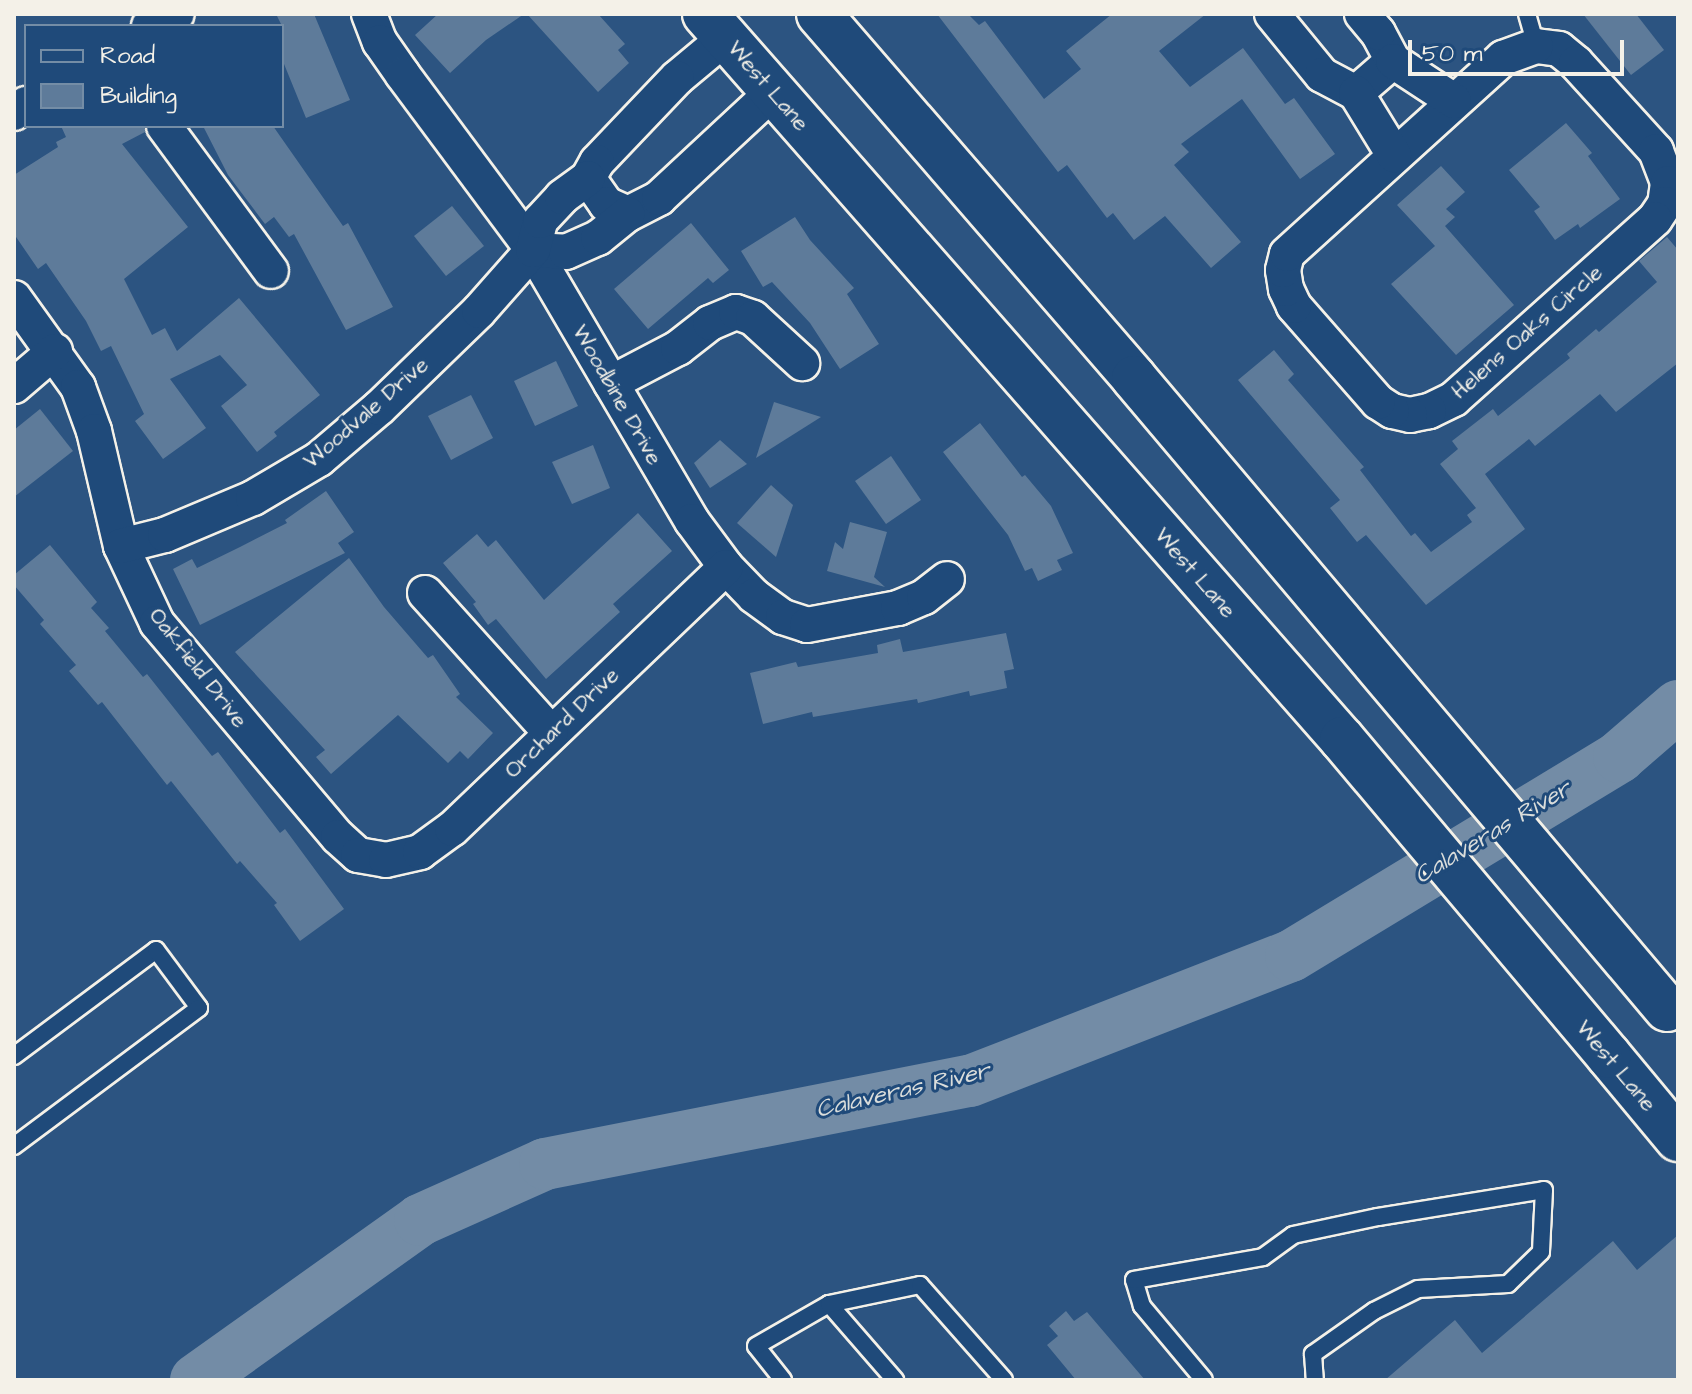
<!DOCTYPE html>
<html>
<head>
<meta charset="utf-8">
<style>
  body { margin:0 }
  #map { position:relative; width:1692px; height:1394px; overflow:hidden; background:#2c5481; font-family:"Architects Daughter",sans-serif }
  div>[style] { position:absolute }
  [style*='--x'] { left:calc(var(--x)*1px); top:calc(var(--y)*1px); width:calc(var(--w)*1px); rotate:calc(var(--a)*1deg) }
  .river>* { height:52px; margin:-26px; padding:0 26px; transform-origin:26px; border-radius:26px; background:#738ca6 }
  .building>* { inset:0; background:#5e7b9a }
  .roads { filter:drop-shadow(2px 0 #f4f1e8) drop-shadow(-2px 0 #f4f1e8) drop-shadow(0 2px #f4f1e8) drop-shadow(0 -2px #f4f1e8) }
  .lane>* { height:16px; margin:-8px; padding:0 8px; transform-origin:8px; border-radius:8px; background:#1f4a7a }
  .street>* { height:34px; margin:-17px; padding:0 17px; transform-origin:17px; border-radius:17px; background:#1f4a7a }
  .secondary>* { height:44px; margin:-22px; padding:0 22px; transform-origin:22px; border-radius:22px; background:#1f4a7a }
  .primary>* { height:44px; margin:-22px; padding:0 22px; transform-origin:22px; border-radius:22px; background:#1f4a7a }
  span { translate:-50% -50%; white-space:nowrap; text-align:center; line-height:1.15; -webkit-text-stroke:6px #1f4a7a; paint-order:stroke }
  .street-label { font-size:22px; color:#f4f1e8 }
  .water-label { font-size:24px; color:#dadddb; font-style:italic }
  .frame { position:absolute; inset:0; border:16px solid #f4f1e8; pointer-events:none }
  .legend { position:absolute; left:24px; top:24px; width:260px; height:104px; box-sizing:border-box; background:#1f4a7a; border:2px solid #748da6; margin:0; padding:10px 14px; list-style:none; font-size:24px; color:#f4f1e8 }
  .legend li { display:flex; align-items:center; gap:16px; height:40px }
  .legend b { width:40px; border:2px solid #748da6 }
  .scale { position:absolute; left:1408px; top:40px; width:216px; height:36px; box-sizing:border-box; border:4px solid #f4f1e8; border-top:0; padding-left:10px; font-size:24px; line-height:28px; white-space:nowrap; color:#f4f1e8; -webkit-text-stroke:6px #1f4a7a; paint-order:stroke }
</style>
</head>
<body>
<div id="map">
  <div class="river">
    <i style="--x:196;--y:1380;--w:275;--a:-35.5"></i>
    <i style="--x:420;--y:1220;--w:137;--a:-24.1"></i>
    <i style="--x:545;--y:1164;--w:433;--a:-11.1"></i>
    <i style="--x:970;--y:1081;--w:344;--a:-21.3"></i>
    <i style="--x:1291;--y:956;--w:384;--a:-31.2"></i>
    <i style="--x:1619;--y:757;--w:78;--a:-40.8"></i>
  </div>
  <div class="building">
    <i style="clip-path:polygon(276px 14px,314px 14px,350px 100px,306px 118px,282px 59px,282px 26px)"></i>
    <i style="clip-path:polygon(438px 14px,524px 14px,486px 40px,450px 73px,415px 35px)"></i>
    <i style="clip-path:polygon(527px 14px,598px 14px,625px 44px,618px 50px,629px 63px,598px 92px)"></i>
    <i style="clip-path:polygon(937px 14px,968px 14px,979px 25px,985px 21px,1044px 99px,1081px 69px,1066px 51px,1112px 14px,1206px 14px,1159px 51px,1190px 87px,1243px 48px,1285px 104px,1294px 98px,1335px 154px,1300px 179px,1242px 99px,1181px 144px,1189px 152px,1174px 165px,1241px 242px,1211px 268px,1165px 216px,1134px 240px,1113px 213px,1107px 218px,1067px 165px,1058px 172px)"></i>
    <i style="clip-path:polygon(1583px 14px,1636px 14px,1664px 50px,1631px 75px)"></i>
    <i style="clip-path:polygon(1566px 123px,1592px 153px,1588px 156px,1620px 199px,1580px 228px,1578px 224px,1555px 240px,1534px 211px,1540px 207px,1509px 170px)"></i>
    <i style="clip-path:polygon(61px 126px,144px 126px,145px 132px,122px 144px,188px 227px,124px 279px,152px 335px,165px 328px,177px 351px,239px 298px,320px 395px,274px 432px,277px 436px,257px 452px,221px 406px,247px 385px,220px 355px,170px 379px,206px 428px,163px 459px,135px 421px,144px 414px,111px 346px,101px 351px,86px 321px,46px 263px,38px 269px,14px 234px,14px 175px,58px 147px,56px 142px,66px 137px)"></i>
    <i style="clip-path:polygon(203px 126px,273px 126px,343px 226px,348px 223px,393px 307px,346px 330px,294px 234px,289px 237px,274px 217px,265px 224px,228px 175px)"></i>
    <i style="clip-path:polygon(1441px 166px,1465px 192px,1446px 209px,1455px 217px,1445px 226px,1514px 305px,1456px 355px,1391px 284px,1435px 246px,1397px 205px)"></i>
    <i style="clip-path:polygon(452px 206px,484px 246px,446px 276px,414px 236px)"></i>
    <i style="clip-path:polygon(795px 217px,810px 240px,854px 288px,847px 294px,879px 344px,840px 369px,810px 323px,772px 282px,763px 287px,741px 251px)"></i>
    <i style="clip-path:polygon(691px 223px,729px 270px,713px 283px,708px 278px,648px 329px,614px 289px)"></i>
    <i style="clip-path:polygon(1667px 237px,1678px 250px,1678px 363px,1616px 412px,1600px 394px,1535px 446px,1529px 439px,1485px 474px,1525px 529px,1426px 605px,1366px 535px,1357px 542px,1330px 508px,1340px 500px,1238px 380px,1274px 350px,1294px 374px,1288px 380px,1364px 467px,1360px 470px,1411px 536px,1415px 533px,1431px 552px,1472px 522px,1467px 515px,1476px 508px,1440px 464px,1458px 449px,1452px 441px,1493px 409px,1498px 416px,1570px 358px,1567px 354px,1596px 329px,1599px 332px,1657px 282px,1639px 261px)"></i>
    <i style="clip-path:polygon(556px 361px,578px 406px,535px 426px,514px 381px)"></i>
    <i style="clip-path:polygon(471px 395px,493px 438px,451px 460px,428px 416px)"></i>
    <i style="clip-path:polygon(774px 402px,821px 417px,756px 458px)"></i>
    <i style="clip-path:polygon(40px 409px,73px 451px,14px 497px,14px 430px)"></i>
    <i style="clip-path:polygon(980px 423px,1022px 477px,1025px 475px,1051px 506px,1073px 553px,1057px 560px,1062px 570px,1038px 581px,1032px 568px,1025px 571px,1008px 535px,943px 452px)"></i>
    <i style="clip-path:polygon(720px 440px,747px 464px,710px 488px,694px 463px)"></i>
    <i style="clip-path:polygon(593px 445px,610px 488px,572px 504px,552px 462px)"></i>
    <i style="clip-path:polygon(891px 456px,921px 500px,886px 524px,855px 481px)"></i>
    <i style="clip-path:polygon(771px 485px,793px 505px,776px 557px,737px 523px)"></i>
    <i style="clip-path:polygon(326px 491px,354px 532px,338px 543px,345px 553px,200px 625px,173px 569px,192px 559px,197px 568px,240px 547px,287px 523px,285px 520px)"></i>
    <i style="clip-path:polygon(638px 513px,672px 551px,613px 604px,620px 612px,546px 679px,496px 619px,488px 625px,473px 604px,476px 602px,443px 563px,477px 534px,488px 547px,496px 540px,544px 600px)"></i>
    <i style="clip-path:polygon(850px 522px,887px 532px,874px 577px,885px 587px,827px 571px,835px 542px,843px 549px)"></i>
    <i style="clip-path:polygon(50px 545px,97px 602px,91px 608px,109px 628px,105px 631px,143px 677px,147px 674px,212px 756px,218px 752px,280px 833px,285px 829px,344px 909px,300px 941px,274px 905px,277px 903px,240px 861px,237px 864px,171px 781px,167px 785px,102px 702px,98px 705px,69px 671px,76px 665px,40px 624px,44px 620px,14px 585px,14px 575px)"></i>
    <i style="clip-path:polygon(349px 558px,384px 607px,428px 658px,433px 655px,460px 694px,456px 697px,493px 733px,468px 759px,460px 751px,448px 763px,398px 715px,331px 774px,316px 757px,325px 750px,235px 652px)"></i>
    <i style="clip-path:polygon(1006px 633px,1014px 669px,1004px 671px,1007px 688px,970px 696px,969px 691px,918px 703px,917px 699px,813px 717px,812px 712px,763px 724px,750px 673px,796px 662px,798px 667px,878px 653px,877px 645px,900px 639px,903px 652px)"></i>
    <i style="clip-path:polygon(1678px 1235px,1678px 1380px,1385px 1380px,1455px 1320px,1482px 1353px,1613px 1241px,1637px 1270px)"></i>
    <i style="clip-path:polygon(1066px 1311px,1074px 1321px,1087px 1312px,1145px 1380px,1076px 1380px,1047px 1345px,1058px 1336px,1049px 1326px)"></i>
  </div>
  <div class="roads">
    <div class="lane">
      <i style="--x:1527;--y:14;--w:33;--a:74"></i>
      <i style="--x:14;--y:1056;--w:177;--a:-36.7"></i>
      <i style="--x:156;--y:950;--w:72;--a:53.4"></i>
      <i style="--x:199;--y:1008;--w:231;--a:143.3"></i>
      <i style="--x:829;--y:1304;--w:101;--a:49"></i>
      <i style="--x:783;--y:1380;--w:43;--a:-128.5"></i>
      <i style="--x:756;--y:1346;--w:84;--a:-29.9"></i>
      <i style="--x:829;--y:1304;--w:93;--a:-11.8"></i>
      <i style="--x:920;--y:1285;--w:127;--a:48.5"></i>
      <i style="--x:1204;--y:1380;--w:97;--a:-130"></i>
      <i style="--x:1142;--y:1306;--w:27;--a:-107"></i>
      <i style="--x:1134;--y:1280;--w:131;--a:-10.1"></i>
      <i style="--x:1263;--y:1257;--w:37;--a:-36"></i>
      <i style="--x:1293;--y:1235;--w:87;--a:-12"></i>
      <i style="--x:1378;--y:1217;--w:168;--a:-9.2"></i>
      <i style="--x:1544;--y:1190;--w:62;--a:92.8"></i>
      <i style="--x:1541;--y:1252;--w:46;--a:135.9"></i>
      <i style="--x:1508;--y:1284;--w:90;--a:176.8"></i>
      <i style="--x:1418;--y:1289;--w:49;--a:153.4"></i>
      <i style="--x:1374;--y:1311;--w:75;--a:144.8"></i>
      <i style="--x:1313;--y:1354;--w:26;--a:86"></i>
    </div>
    <div class="street">
      <i style="--x:369;--y:14;--w:30;--a:69"></i>
      <i style="--x:380;--y:42;--w:40;--a:55.1"></i>
      <i style="--x:403;--y:75;--w:218;--a:53.4"></i>
      <i style="--x:533;--y:250;--w:314;--a:59.6"></i>
      <i style="--x:692;--y:521;--w:57;--a:53.5"></i>
      <i style="--x:726;--y:567;--w:40;--a:46"></i>
      <i style="--x:754;--y:596;--w:36;--a:36"></i>
      <i style="--x:783;--y:617;--w:25;--a:18"></i>
      <i style="--x:807;--y:625;--w:93;--a:-10.6"></i>
      <i style="--x:898;--y:608;--w:28;--a:-23"></i>
      <i style="--x:924;--y:597;--w:29;--a:-38"></i>
      <i style="--x:1272;--y:14;--w:79;--a:50.7"></i>
      <i style="--x:1322;--y:75;--w:38;--a:28"></i>
      <i style="--x:1356;--y:93;--w:49;--a:-40.9"></i>
      <i style="--x:1393;--y:61;--w:32;--a:-118"></i>
      <i style="--x:1378;--y:33;--w:25;--a:-130"></i>
      <i style="--x:149;--y:26;--w:30;--a:-23"></i>
      <i style="--x:725;--y:38;--w:62;--a:140.2"></i>
      <i style="--x:677;--y:78;--w:116;--a:133.6"></i>
      <i style="--x:597;--y:162;--w:18;--a:119"></i>
      <i style="--x:588;--y:178;--w:32;--a:55"></i>
      <i style="--x:606;--y:204;--w:24;--a:24"></i>
      <i style="--x:628;--y:214;--w:35;--a:-27"></i>
      <i style="--x:659;--y:198;--w:156;--a:-42.9"></i>
      <i style="--x:1536;--y:46;--w:23;--a:7"></i>
      <i style="--x:1559;--y:49;--w:22;--a:39"></i>
      <i style="--x:1576;--y:63;--w:119;--a:47.7"></i>
      <i style="--x:1656;--y:151;--w:34;--a:69"></i>
      <i style="--x:1668;--y:183;--w:21;--a:98"></i>
      <i style="--x:1665;--y:204;--w:18;--a:124"></i>
      <i style="--x:1655;--y:219;--w:270;--a:138.2"></i>
      <i style="--x:1454;--y:399;--w:28;--a:154"></i>
      <i style="--x:1429;--y:411;--w:19;--a:168"></i>
      <i style="--x:1410;--y:415;--w:18;--a:-167"></i>
      <i style="--x:1392;--y:411;--w:17;--a:-147"></i>
      <i style="--x:1378;--y:402;--w:128;--a:-131.2"></i>
      <i style="--x:1294;--y:306;--w:19;--a:-115"></i>
      <i style="--x:1286;--y:289;--w:19;--a:-99"></i>
      <i style="--x:1283;--y:270;--w:16;--a:-76"></i>
      <i style="--x:1287;--y:254;--w:292;--a:-42.2"></i>
      <i style="--x:1503;--y:58;--w:35;--a:-20"></i>
      <i style="--x:1393;--y:61;--w:73;--a:33.3"></i>
      <i style="--x:1356;--y:93;--w:73;--a:58.5"></i>
      <i style="--x:14;--y:113;--w:15;--a:-37"></i>
      <i style="--x:164;--y:126;--w:180;--a:53.6"></i>
      <i style="--x:533;--y:250;--w:33;--a:3"></i>
      <i style="--x:566;--y:252;--w:35;--a:-24"></i>
      <i style="--x:598;--y:238;--w:38;--a:-39"></i>
      <i style="--x:14;--y:298;--w:110;--a:54.3"></i>
      <i style="--x:78;--y:387;--w:47;--a:70"></i>
      <i style="--x:94;--y:431;--w:118;--a:76.8"></i>
      <i style="--x:121;--y:546;--w:85;--a:64.9"></i>
      <i style="--x:157;--y:623;--w:280;--a:49.8"></i>
      <i style="--x:338;--y:837;--w:27;--a:42"></i>
      <i style="--x:358;--y:855;--w:28;--a:10"></i>
      <i style="--x:386;--y:860;--w:35;--a:-13"></i>
      <i style="--x:420;--y:852;--w:39;--a:-36"></i>
      <i style="--x:452;--y:829;--w:379;--a:-43.7"></i>
      <i style="--x:611;--y:383;--w:76;--a:-27.6"></i>
      <i style="--x:678;--y:348;--w:41;--a:-38"></i>
      <i style="--x:710;--y:323;--w:28;--a:-23"></i>
      <i style="--x:736;--y:312;--w:18;--a:19"></i>
      <i style="--x:753;--y:318;--w:67;--a:42.6"></i>
      <i style="--x:14;--y:386;--w:54;--a:-40.5"></i>
      <i style="--x:121;--y:546;--w:45;--a:-14"></i>
      <i style="--x:165;--y:535;--w:95;--a:-22.8"></i>
      <i style="--x:253;--y:498;--w:77;--a:-30.6"></i>
      <i style="--x:319;--y:459;--w:79;--a:-40.4"></i>
      <i style="--x:379;--y:408;--w:139;--a:-44.1"></i>
      <i style="--x:479;--y:311;--w:81;--a:-48.5"></i>
      <i style="--x:533;--y:250;--w:30;--a:-76"></i>
      <i style="--x:540;--y:221;--w:33;--a:-47"></i>
      <i style="--x:562;--y:197;--w:32;--a:-36"></i>
      <i style="--x:425;--y:593;--w:188;--a:48"></i>
    </div>
    <div class="secondary">
      <i style="--x:1609;--y:1056;--w:108;--a:50.3"></i>
    </div>
    <div class="primary">
      <i style="--x:705;--y:14;--w:965;--a:48.7"></i>
      <i style="--x:1342;--y:739;--w:414;--a:49.9"></i>
      <i style="--x:819;--y:14;--w:481;--a:49.1"></i>
      <i style="--x:1134;--y:378;--w:826;--a:49.81"></i>
    </div>
  </div>
  <div class="street-label">
    <span style="left:768px;top:86px;rotate:49deg">West Lane</span>
    <span style="left:1527px;top:332px;rotate:-41deg">Helens Oaks Circle</span>
    <span style="left:617px;top:395px;rotate:60deg">Woodbine Drive</span>
    <span style="left:366px;top:413px;rotate:-41deg">Woodvale Drive</span>
    <span style="left:1195px;top:573px;rotate:49deg">West Lane</span>
    <span style="left:198px;top:668px;rotate:52deg">Oakfield Drive</span>
    <span style="left:562px;top:723px;rotate:-44deg">Orchard Drive</span>
    <span style="left:1616px;top:1066px;rotate:50deg">West Lane</span>
  </div>
  <div class="water-label">
    <span style="left:1493px;top:833px;rotate:-31deg">Calaveras River</span>
    <span style="left:903px;top:1091px;rotate:-13deg">Calaveras River</span>
  </div>
  <div class="frame"></div>
  <ul class="legend">
  <li><b style="height:10px;background:#1f4a7a"></b>Road</li>
  <li><b style="height:22px;background:#5e7b9a"></b>Building</li>
  </ul>
  <div class="scale">50 m</div>
</div>
</body>
</html>
